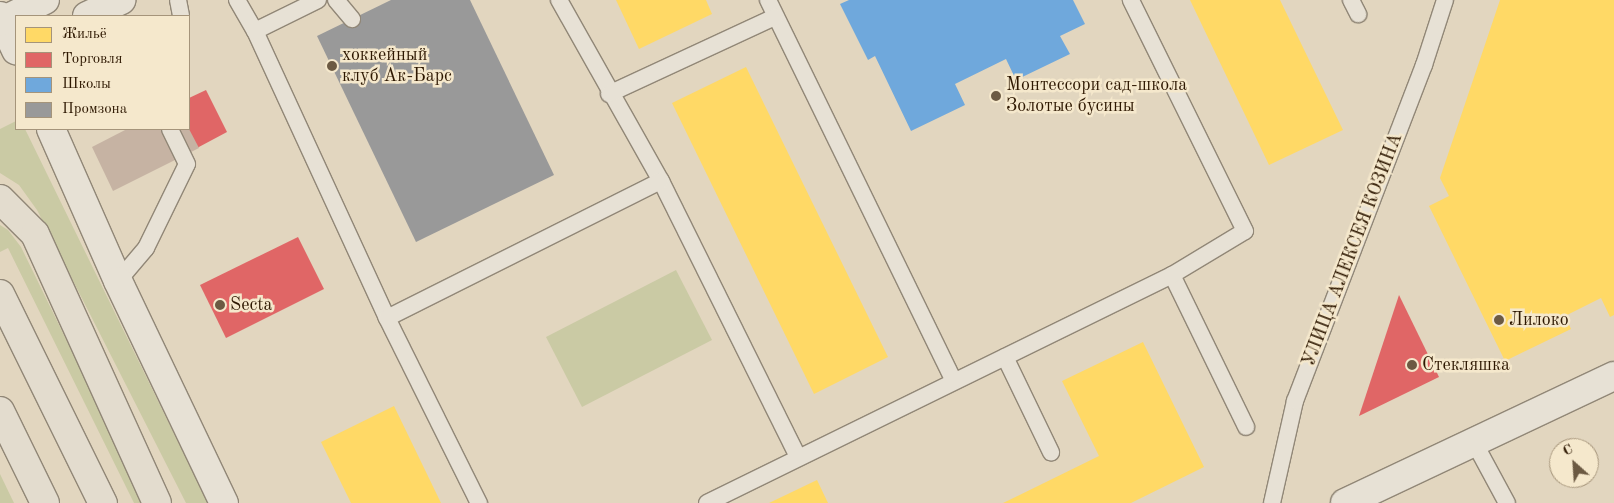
<!DOCTYPE html>
<html>
<head>
<meta charset="utf-8">
<style>
  body { margin:0 }
  #map { position:relative; width:1614px; height:503px; overflow:hidden; background:#e2d6bf; font-family:"Old Standard TT",serif }
  div>[style] { position:absolute }
  [style*='--x'] { left:calc(var(--x)*1px); top:calc(var(--y)*1px); width:calc(var(--w)*1px); rotate:calc(var(--a)*1deg) }
  .green>* { inset:0; background:#cacaa4 }
  .homes>* { inset:0; background:#ffd966 }
  .shops>* { inset:0; background:#e06666 }
  .schools>* { inset:0; background:#6fa8dc }
  .industry>* { inset:0; background:#999 }
  .building>* { inset:0; background:#c6b3a3 }
  .roads { filter:drop-shadow(1px 0 #918777) drop-shadow(-1px 0 #918777) drop-shadow(0 1px #918777) drop-shadow(0 -1px #918777) }
  .service>* { height:16px; margin:-8px; padding:0 8px; transform-origin:8px; border-radius:8px; background:#e7e1d5 }
  .minor>* { height:28px; margin:-14px; padding:0 14px; transform-origin:14px; border-radius:14px; background:#e7e1d5 }
  .secondary>* { height:28px; margin:-14px; padding:0 14px; transform-origin:14px; border-radius:14px; background:#e7e1d5 }
  .primary>* { height:28px; margin:-14px; padding:0 14px; transform-origin:14px; border-radius:14px; background:#e3dcce }
  .dots>* { width:14px; height:14px; translate:-50% -50%; box-sizing:border-box; border:2px solid #f5e8cc; border-radius:50% }
  span { translate:-50% -50%; white-space:nowrap; text-align:center; line-height:1.15; -webkit-text-stroke:5px #f5e8cc; paint-order:stroke }
  .poi-label { font-size:18px; color:#2d1700 }
  .left { translate:0 -50%; text-align:left }
  .street-label { font-size:18px; color:#2d1700 }
  .legend { position:absolute; left:15px; top:15px; width:175px; height:115px; box-sizing:border-box; background:#f5e8cc; border:1px solid #a5947a; margin:0; padding:6px 9px; list-style:none; font-size:15px; color:#2d1700 }
  .legend li { display:flex; align-items:center; gap:10px; height:25px }
  .legend b { width:25px; border:1px solid #a5947a }
  .north { position:absolute; left:1549px; top:438px; width:50px; height:50px; box-sizing:border-box; background:#f5e8cc; border:1px solid #a5947a; border-radius:50%; rotate:334deg; font-size:14px; font-weight:700; line-height:20px; text-align:center; color:#2d1700 }
  .north::after { content:''; display:block; margin:auto; width:18px; height:22px; background:#6c5a43; clip-path:polygon(50% 0,100% 100%,50% 72%,0 100%) }
</style>
</head>
<body>
<div id="map">
  <div class="green">
    <i style="clip-path:polygon(16px 121px,16px 129px,25px 129px,208px 503px,186px 503px,37px 210px,19px 185px,0 173px,0 129px)"></i>
    <i style="clip-path:polygon(0 225px,8px 230px,21px 247px,146px 503px,134px 503px,8px 248px,0 252px)"></i>
    <i style="clip-path:polygon(676px 270px,712px 340px,582px 407px,546px 337px)"></i>
    <i style="clip-path:polygon(0 474px,14px 503px,0 503px)"></i>
  </div>
  <div class="homes">
    <i style="clip-path:polygon(616px 0,706px 0,712px 14px,639px 49px)"></i>
    <i style="clip-path:polygon(1190px 0,1280px 0,1343px 130px,1269px 165px)"></i>
    <i style="clip-path:polygon(1500px 0,1614px 0,1614px 315px,1610px 317px,1601px 298px,1565px 316px,1571px 329px,1505px 361px,1429px 206px,1449px 196px,1440px 178px)"></i>
    <i style="clip-path:polygon(746px 67px,888px 357px,814px 394px,672px 103px)"></i>
    <i style="clip-path:polygon(1143px 342px,1204px 467px,1131px 503px,1003px 503px,1099px 456px,1062px 381px)"></i>
    <i style="clip-path:polygon(394px 406px,441px 503px,351px 503px,321px 442px)"></i>
    <i style="clip-path:polygon(817px 480px,828px 503px,769px 503px)"></i>
  </div>
  <div class="shops">
    <i style="clip-path:polygon(206px 90px,227px 132px,197px 148px,188px 129px,189px 98px)"></i>
    <i style="clip-path:polygon(298px 237px,324px 289px,226px 338px,200px 285px)"></i>
    <i style="clip-path:polygon(1399px 295px,1439px 377px,1359px 416px)"></i>
  </div>
  <div class="schools">
    <i style="clip-path:polygon(849px 0,1073px 0,1085px 24px,1060px 36px,1070px 54px,1016px 80px,1006px 59px,955px 84px,965px 105px,911px 131px,875px 56px,868px 60px,840px 4px)"></i>
  </div>
  <div class="industry">
    <i style="clip-path:polygon(391px 0,470px 0,554px 175px,416px 242px,317px 36px)"></i>
  </div>
  <div class="building">
    <i style="clip-path:polygon(127px 129px,189px 129px,199px 148px,113px 191px,92px 147px)"></i>
  </div>
  <div class="roads">
    <div class="service">
      <i style="--x:178;--y:0;--w:16;--a:79"></i>
      <i style="--x:237;--y:0;--w:36;--a:60"></i>
      <i style="--x:255;--y:31;--w:316;--a:65.3"></i>
      <i style="--x:387;--y:318;--w:207;--a:63.6"></i>
      <i style="--x:336;--y:0;--w:25;--a:50"></i>
      <i style="--x:559;--y:0;--w:208;--a:60.6"></i>
      <i style="--x:661;--y:181;--w:308;--a:63.6"></i>
      <i style="--x:768;--y:0;--w:424;--a:64"></i>
      <i style="--x:1351;--y:0;--w:16;--a:63"></i>
      <i style="--x:255;--y:31;--w:70;--a:-26.2"></i>
      <i style="--x:609;--y:94;--w:183;--a:-24.9"></i>
      <i style="--x:1172;--y:275;--w:169;--a:64"></i>
      <i style="--x:118;--y:281;--w:43;--a:-49.7"></i>
      <i style="--x:146;--y:248;--w:93;--a:-64"></i>
      <i style="--x:187;--y:164;--w:39;--a:-116"></i>
      <i style="--x:387;--y:318;--w:306;--a:-26.6"></i>
      <i style="--x:1005;--y:357;--w:106;--a:64.2"></i>
      <i style="--x:1474;--y:442;--w:69;--a:61.6"></i>
      <i style="--x:707;--y:503;--w:518;--a:-26.12"></i>
      <i style="--x:1172;--y:275;--w:85;--a:-31.1"></i>
      <i style="--x:1245;--y:231;--w:258;--a:-116.3"></i>
      <i style="--x:1272;--y:503;--w:105;--a:-77.3"></i>
      <i style="--x:1295;--y:401;--w:360;--a:-69"></i>
      <i style="--x:1424;--y:65;--w:68;--a:-72.1"></i>
    </div>
    <div class="minor">
      <i style="--x:1345;--y:503;--w:297;--a:-25.3"></i>
    </div>
    <div class="secondary">
      <i style="--x:0;--y:16;--w:38;--a:65"></i>
      <i style="--x:87;--y:16;--w:38;--a:-25"></i>
      <i style="--x:0;--y:22;--w:50;--a:-26.1"></i>
      <i style="--x:51;--y:129;--w:166;--a:66.2"></i>
      <i style="--x:118;--y:281;--w:246;--a:64.5"></i>
    </div>
    <div class="primary">
      <i style="--x:0;--y:199;--w:49;--a:45"></i>
      <i style="--x:35;--y:234;--w:295;--a:65.6"></i>
      <i style="--x:0;--y:294;--w:233;--a:63.8"></i>
      <i style="--x:0;--y:411;--w:102;--a:63.9"></i>
    </div>
  </div>
  <div class="dots">
    <i style="left:332px;top:66px;background:#6c5a43"></i>
    <i style="left:996px;top:96px;background:#6c5a43"></i>
    <i style="left:220px;top:305px;background:#6c5a43"></i>
    <i style="left:1499px;top:320px;background:#6c5a43"></i>
    <i style="left:1412px;top:365px;background:#6c5a43"></i>
  </div>
  <div class="poi-label">
    <span class="left" style="left:342px;top:66px">хоккейный<br>клуб Ак-Барс</span>
    <span class="left" style="left:1006px;top:96px">Монтессори сад-школа<br>Золотые бусины</span>
    <span class="left" style="left:230px;top:305px">Secta</span>
    <span class="left" style="left:1509px;top:320px">Лилоко</span>
    <span class="left" style="left:1422px;top:365px">Стекляшка</span>
  </div>
  <div class="street-label">
    <span style="left:1353px;top:250px;rotate:-69deg">УЛИЦА АЛЕКСЕЯ КОЗИНА</span>
  </div>
  <ul class="legend">
  <li><b style="height:14px;background:#ffd966"></b>Жильё</li>
  <li><b style="height:14px;background:#e06666"></b>Торговля</li>
  <li><b style="height:14px;background:#6fa8dc"></b>Школы</li>
  <li><b style="height:14px;background:#999"></b>Промзона</li>
  </ul>
  <div class="north">С</div>
</div>
</body>
</html>
